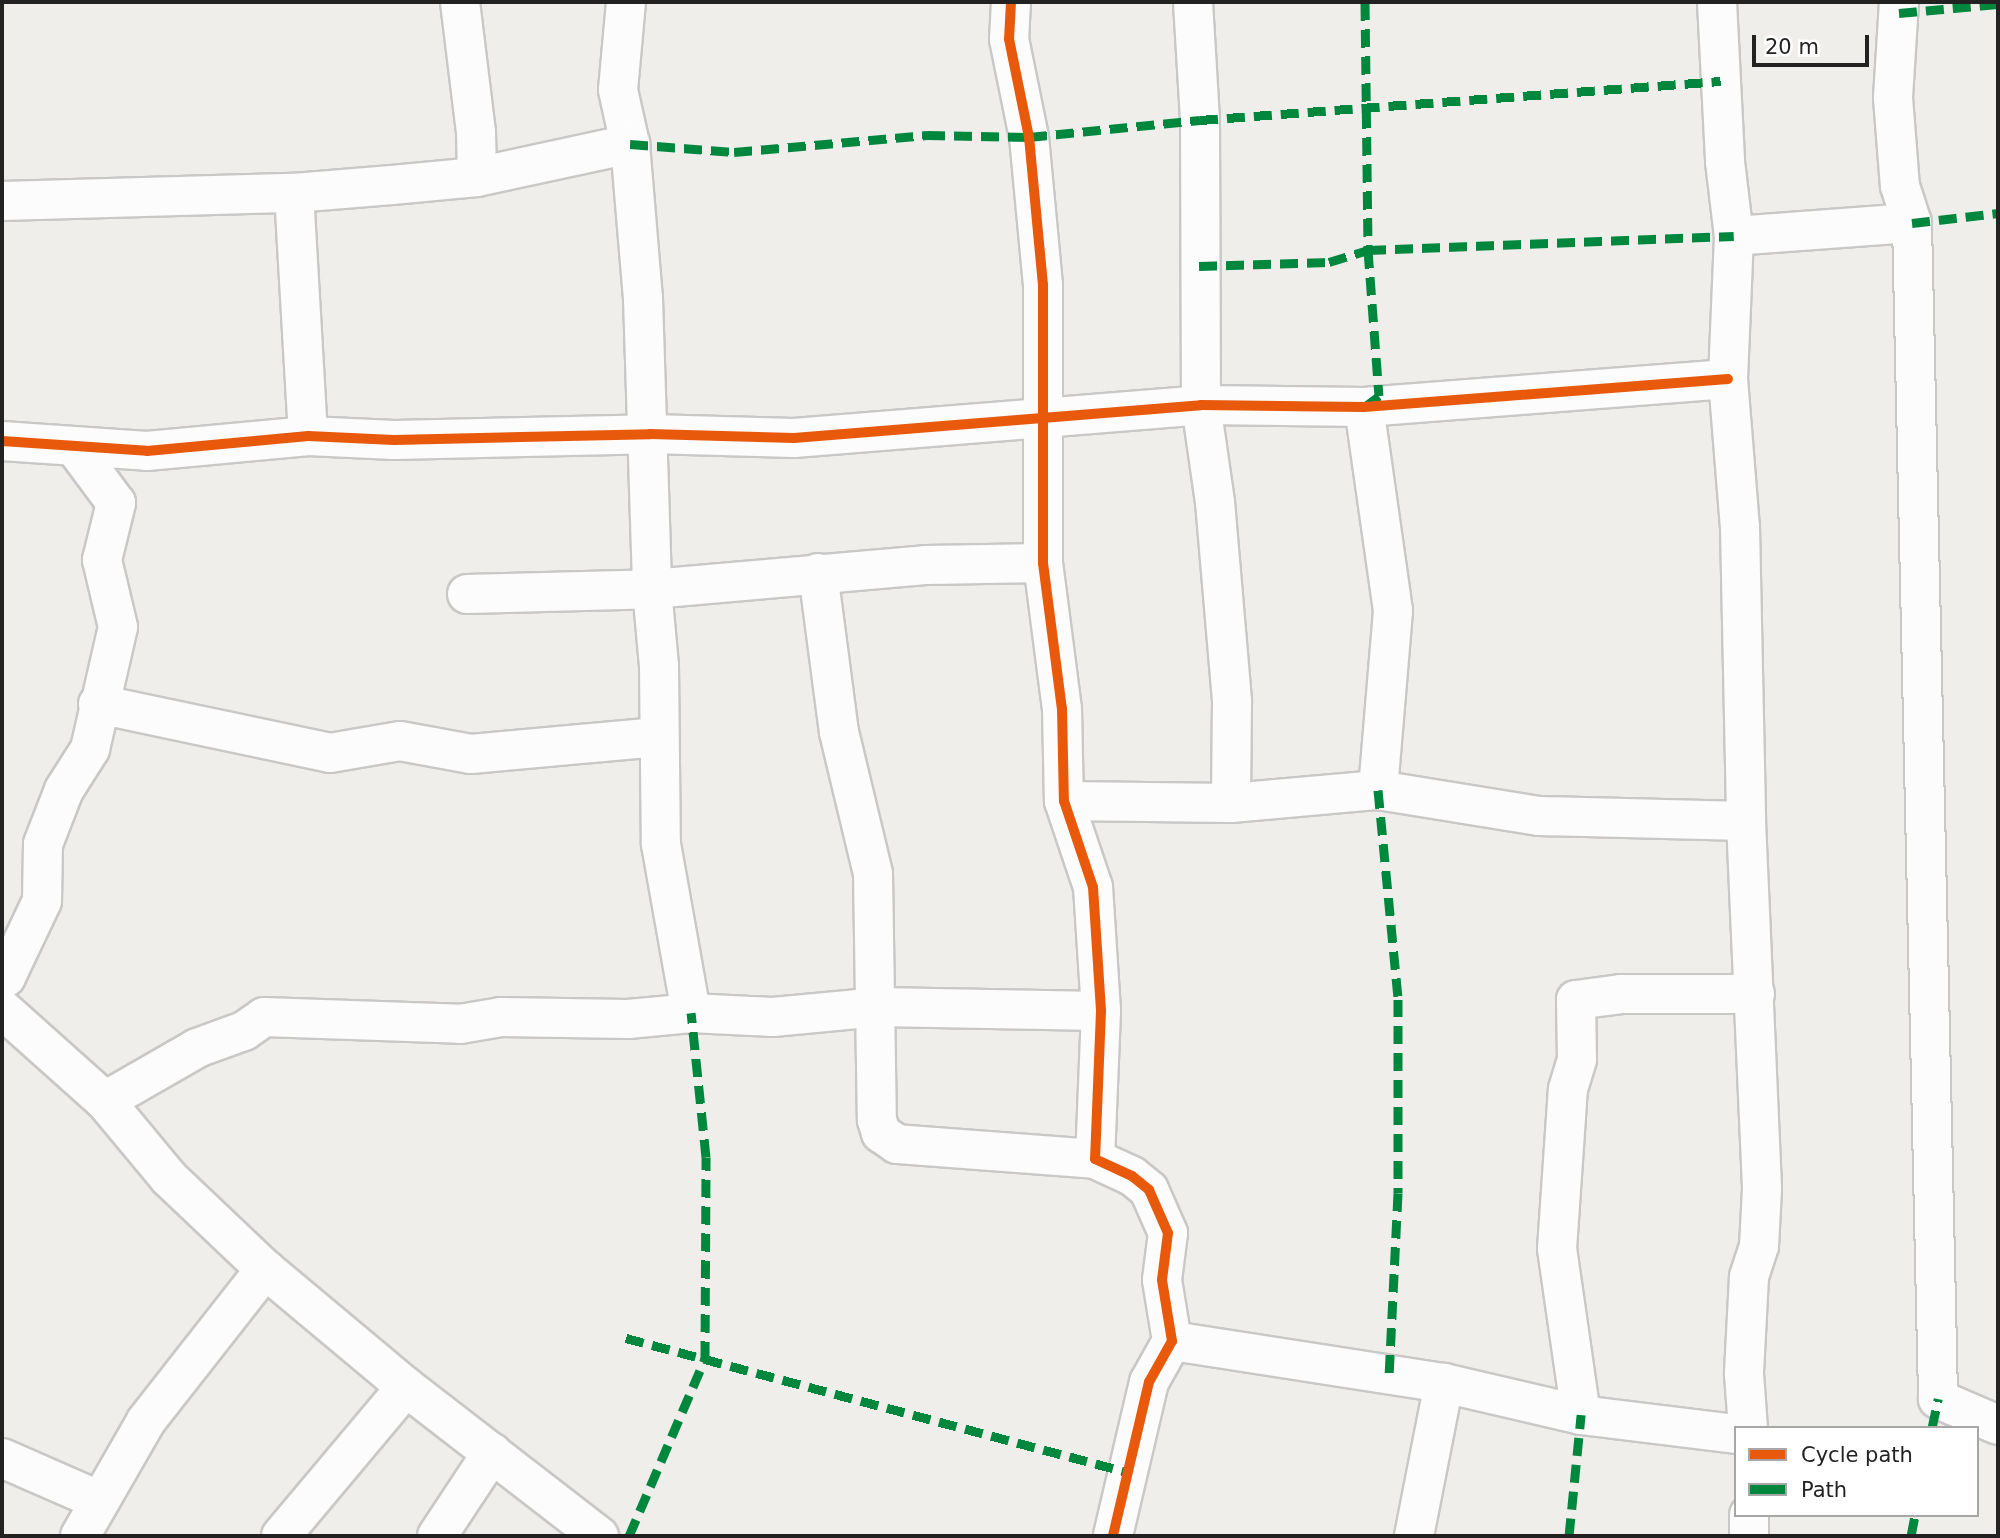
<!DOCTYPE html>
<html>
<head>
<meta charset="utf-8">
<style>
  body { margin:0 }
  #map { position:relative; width:2000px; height:1538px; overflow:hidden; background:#f0eeeb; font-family:"DejaVu Sans",sans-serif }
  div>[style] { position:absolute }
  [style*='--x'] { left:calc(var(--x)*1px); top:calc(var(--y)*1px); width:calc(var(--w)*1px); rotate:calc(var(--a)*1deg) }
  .roads { filter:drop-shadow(2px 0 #c9c8c7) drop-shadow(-2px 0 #c9c8c7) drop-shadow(0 2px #c9c8c7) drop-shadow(0 -2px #c9c8c7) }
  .minor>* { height:38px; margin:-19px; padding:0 19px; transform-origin:19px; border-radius:19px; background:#fdfcfc }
  .quiet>* { height:9px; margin-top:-4.5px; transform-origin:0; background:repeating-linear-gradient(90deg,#00873e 0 18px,transparent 0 27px) }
  .cycleway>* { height:10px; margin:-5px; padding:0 5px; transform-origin:5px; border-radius:5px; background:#e8590c }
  span { translate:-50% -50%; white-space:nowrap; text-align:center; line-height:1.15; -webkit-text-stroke:6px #fff; paint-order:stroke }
  .frame { position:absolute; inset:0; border:4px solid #222; pointer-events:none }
  .legend { position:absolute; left:1734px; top:1426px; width:245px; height:91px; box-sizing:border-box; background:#fff; border:2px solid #a7a7a7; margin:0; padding:9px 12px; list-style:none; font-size:21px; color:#222 }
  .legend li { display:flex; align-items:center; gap:14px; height:35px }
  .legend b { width:35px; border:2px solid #a7a7a7 }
  .scale { position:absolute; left:1752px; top:35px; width:117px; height:32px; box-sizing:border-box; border:4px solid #222; border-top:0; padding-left:9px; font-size:21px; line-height:24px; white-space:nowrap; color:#222; -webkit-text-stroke:5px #fff; paint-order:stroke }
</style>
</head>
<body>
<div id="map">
  <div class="roads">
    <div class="minor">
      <i style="--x:460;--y:2;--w:131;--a:83"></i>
      <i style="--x:476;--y:132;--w:45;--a:88.7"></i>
      <i style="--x:626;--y:2;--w:88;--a:95.2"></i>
      <i style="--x:618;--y:90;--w:55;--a:77.5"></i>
      <i style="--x:630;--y:144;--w:155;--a:85.2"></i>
      <i style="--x:643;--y:298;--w:291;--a:88.2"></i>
      <i style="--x:652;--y:589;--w:77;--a:84.8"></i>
      <i style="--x:659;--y:666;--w:178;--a:89.4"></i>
      <i style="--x:661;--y:844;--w:172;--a:79.9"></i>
      <i style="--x:1011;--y:2;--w:37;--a:93"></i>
      <i style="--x:1009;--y:39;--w:100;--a:78.5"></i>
      <i style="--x:1029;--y:137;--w:149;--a:84.6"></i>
      <i style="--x:1043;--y:285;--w:278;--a:90"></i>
      <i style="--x:1043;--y:563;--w:147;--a:82.6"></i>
      <i style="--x:1062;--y:709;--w:92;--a:88.8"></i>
      <i style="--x:1064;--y:801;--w:91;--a:71.4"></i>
      <i style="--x:1093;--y:887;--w:124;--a:86.3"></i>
      <i style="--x:1101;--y:1011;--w:148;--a:92.3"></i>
      <i style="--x:1095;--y:1159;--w:41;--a:24.7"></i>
      <i style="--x:1132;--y:1176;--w:22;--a:39"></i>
      <i style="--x:1149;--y:1190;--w:47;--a:66.2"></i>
      <i style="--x:1168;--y:1233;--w:47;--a:97.3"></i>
      <i style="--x:1162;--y:1280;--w:62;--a:80.7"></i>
      <i style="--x:1172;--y:1341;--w:47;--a:119.3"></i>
      <i style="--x:1149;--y:1382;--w:158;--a:103.2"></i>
      <i style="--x:1193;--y:2;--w:118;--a:86.6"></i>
      <i style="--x:1200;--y:120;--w:285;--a:89.8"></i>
      <i style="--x:1201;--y:405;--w:98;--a:81.8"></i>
      <i style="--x:1215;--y:502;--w:201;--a:85.1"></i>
      <i style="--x:1232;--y:702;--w:101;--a:90.6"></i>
      <i style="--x:1717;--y:2;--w:160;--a:87.1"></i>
      <i style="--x:1725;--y:162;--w:75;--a:83.1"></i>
      <i style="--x:1734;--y:236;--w:143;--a:92.4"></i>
      <i style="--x:1728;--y:379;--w:148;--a:85.4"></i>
      <i style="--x:1740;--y:527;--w:294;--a:88.8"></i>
      <i style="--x:1746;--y:821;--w:368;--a:87.5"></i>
      <i style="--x:1762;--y:1189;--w:57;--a:93"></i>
      <i style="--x:1759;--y:1246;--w:33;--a:108"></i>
      <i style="--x:1749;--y:1277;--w:97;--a:93"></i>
      <i style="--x:1744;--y:1374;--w:54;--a:85.8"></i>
      <i style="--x:1899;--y:2;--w:96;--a:93.6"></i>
      <i style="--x:1893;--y:98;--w:88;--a:85.5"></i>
      <i style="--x:1900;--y:186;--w:39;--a:72"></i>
      <i style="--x:1912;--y:223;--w:1176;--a:88.73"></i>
      <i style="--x:1938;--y:1399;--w:65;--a:23.4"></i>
      <i style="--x:294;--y:193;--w:243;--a:86.7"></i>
      <i style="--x:2;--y:201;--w:292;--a:-1.6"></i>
      <i style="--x:294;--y:193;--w:98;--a:-4.7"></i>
      <i style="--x:392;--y:185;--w:85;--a:-5.4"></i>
      <i style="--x:477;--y:177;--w:157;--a:-12.2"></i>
      <i style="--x:1734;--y:236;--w:178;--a:-4.2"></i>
      <i style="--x:1364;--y:407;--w:206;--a:81.9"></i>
      <i style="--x:1393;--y:611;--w:180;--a:94.8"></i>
      <i style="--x:2;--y:441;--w:145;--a:3.9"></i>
      <i style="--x:147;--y:451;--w:162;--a:-5.3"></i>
      <i style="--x:308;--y:436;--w:86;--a:2.7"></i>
      <i style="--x:394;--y:440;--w:256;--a:-1.3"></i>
      <i style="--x:650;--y:434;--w:144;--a:1.6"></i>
      <i style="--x:794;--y:438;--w:408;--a:-4.6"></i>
      <i style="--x:1201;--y:405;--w:163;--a:0.7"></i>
      <i style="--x:1364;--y:407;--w:365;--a:-4.4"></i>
      <i style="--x:818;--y:573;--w:160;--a:82.5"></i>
      <i style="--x:839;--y:732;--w:146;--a:76.5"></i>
      <i style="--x:873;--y:874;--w:246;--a:89.1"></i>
      <i style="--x:877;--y:1120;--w:14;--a:73"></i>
      <i style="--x:881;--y:1133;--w:19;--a:35"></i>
      <i style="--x:897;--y:1144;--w:199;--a:4.3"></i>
      <i style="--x:467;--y:594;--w:185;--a:-1.5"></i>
      <i style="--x:652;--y:589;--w:274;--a:-5"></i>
      <i style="--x:925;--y:565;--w:118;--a:-1"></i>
      <i style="--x:98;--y:704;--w:237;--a:11.9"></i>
      <i style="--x:330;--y:753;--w:71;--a:-9.7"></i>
      <i style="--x:400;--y:741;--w:72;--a:10.4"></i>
      <i style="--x:471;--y:754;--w:188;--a:-5.2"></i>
      <i style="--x:1064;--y:801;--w:167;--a:0.7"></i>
      <i style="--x:1231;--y:803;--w:148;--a:-5.1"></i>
      <i style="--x:1378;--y:790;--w:163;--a:9.2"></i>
      <i style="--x:1539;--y:816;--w:207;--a:1.4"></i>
      <i style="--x:2;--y:977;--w:4;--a:0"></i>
      <i style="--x:6;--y:977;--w:84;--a:-64.7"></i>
      <i style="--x:42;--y:901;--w:57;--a:-89"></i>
      <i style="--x:43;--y:844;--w:58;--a:-68.7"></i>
      <i style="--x:64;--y:790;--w:49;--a:-57.6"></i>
      <i style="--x:90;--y:749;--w:125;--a:-77.1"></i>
      <i style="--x:118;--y:627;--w:69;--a:-103.4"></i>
      <i style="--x:102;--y:560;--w:59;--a:-76.2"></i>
      <i style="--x:116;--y:503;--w:67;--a:-126.5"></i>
      <i style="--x:2;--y:1009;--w:138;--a:41.8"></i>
      <i style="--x:105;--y:1101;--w:100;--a:50.3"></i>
      <i style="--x:169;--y:1178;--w:132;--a:43.5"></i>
      <i style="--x:265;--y:1269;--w:184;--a:39.9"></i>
      <i style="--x:406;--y:1387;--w:244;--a:37.7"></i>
      <i style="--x:105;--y:1101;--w:106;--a:-29.9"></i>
      <i style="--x:197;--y:1048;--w:50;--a:-19.9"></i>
      <i style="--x:244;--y:1031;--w:24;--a:-35"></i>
      <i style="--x:264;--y:1017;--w:196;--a:2"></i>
      <i style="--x:460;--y:1024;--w:42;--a:-9.7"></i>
      <i style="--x:501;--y:1017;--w:127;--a:0.9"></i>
      <i style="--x:628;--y:1019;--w:63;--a:-5.4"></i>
      <i style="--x:691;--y:1013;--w:82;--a:2.8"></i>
      <i style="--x:773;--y:1017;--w:105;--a:-5.4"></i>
      <i style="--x:878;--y:1007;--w:223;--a:1"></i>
      <i style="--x:1172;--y:1341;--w:275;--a:8.8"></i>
      <i style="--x:1444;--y:1383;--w:141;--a:13.1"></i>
      <i style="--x:1581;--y:1415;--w:156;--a:7"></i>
      <i style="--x:1581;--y:1415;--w:168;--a:-98.2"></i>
      <i style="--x:1557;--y:1249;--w:160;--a:-86.1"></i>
      <i style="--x:1568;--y:1089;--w:31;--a:-73"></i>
      <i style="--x:1577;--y:1059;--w:59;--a:-91"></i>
      <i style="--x:1576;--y:1000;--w:45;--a:-7.6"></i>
      <i style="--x:1621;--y:994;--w:134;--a:0"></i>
      <i style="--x:2;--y:1458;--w:105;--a:23.6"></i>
      <i style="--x:1749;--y:1515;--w:21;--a:90"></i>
      <i style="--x:80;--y:1536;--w:133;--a:-60.1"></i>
      <i style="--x:146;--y:1421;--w:193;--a:-51.9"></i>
      <i style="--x:281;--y:1536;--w:194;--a:-50"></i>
      <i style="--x:437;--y:1536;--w:100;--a:-56.5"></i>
      <i style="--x:1414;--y:1536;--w:156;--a:-78.9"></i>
    </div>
  </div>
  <div class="quiet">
    <i style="--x:1365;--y:2;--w:248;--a:89.3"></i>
    <i style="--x:1368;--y:250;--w:146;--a:85.7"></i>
    <i style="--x:1379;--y:396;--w:15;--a:143"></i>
    <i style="--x:1899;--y:13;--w:99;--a:-5.2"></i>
    <i style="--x:630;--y:144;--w:104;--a:4.4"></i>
    <i style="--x:734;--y:152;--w:194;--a:-5"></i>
    <i style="--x:927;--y:135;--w:102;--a:1.1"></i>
    <i style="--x:1029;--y:137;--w:172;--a:-5.7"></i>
    <i style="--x:1200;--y:120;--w:522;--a:-4.28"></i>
    <i style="--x:1912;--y:223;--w:87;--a:-6.6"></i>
    <i style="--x:1199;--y:266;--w:130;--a:-1.8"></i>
    <i style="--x:1329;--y:262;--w:41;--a:-17.1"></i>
    <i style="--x:1368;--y:250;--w:366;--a:-2.2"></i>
    <i style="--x:1378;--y:790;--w:210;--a:84.5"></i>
    <i style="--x:1398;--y:999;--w:194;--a:90"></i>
    <i style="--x:1398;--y:1193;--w:181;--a:92.8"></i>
    <i style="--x:626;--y:1338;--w:519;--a:14.97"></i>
    <i style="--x:1932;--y:1428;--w:30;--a:-78"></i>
    <i style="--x:629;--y:1536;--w:193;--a:-66.8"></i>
    <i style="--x:705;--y:1359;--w:202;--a:-89.7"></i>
    <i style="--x:706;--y:1157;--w:145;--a:-95.9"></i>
    <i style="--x:1569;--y:1536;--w:122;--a:-84.3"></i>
    <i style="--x:1911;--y:1536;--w:21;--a:-79"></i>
  </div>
  <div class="cycleway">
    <i style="--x:1011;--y:2;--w:37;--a:93"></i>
    <i style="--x:1009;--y:39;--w:100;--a:78.5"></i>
    <i style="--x:1029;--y:137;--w:149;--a:84.6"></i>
    <i style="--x:1043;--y:285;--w:278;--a:90"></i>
    <i style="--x:1043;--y:563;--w:147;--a:82.6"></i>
    <i style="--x:1062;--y:709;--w:92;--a:88.8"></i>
    <i style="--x:1064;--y:801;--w:91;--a:71.4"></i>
    <i style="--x:1093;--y:887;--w:124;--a:86.3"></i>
    <i style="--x:1101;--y:1011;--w:148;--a:92.3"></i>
    <i style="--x:1095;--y:1159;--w:41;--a:24.7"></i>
    <i style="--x:1132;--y:1176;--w:22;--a:39"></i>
    <i style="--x:1149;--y:1190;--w:47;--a:66.2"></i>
    <i style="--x:1168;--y:1233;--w:47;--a:97.3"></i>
    <i style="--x:1162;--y:1280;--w:62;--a:80.7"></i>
    <i style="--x:1172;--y:1341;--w:47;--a:119.3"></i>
    <i style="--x:1149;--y:1382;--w:158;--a:103.2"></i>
    <i style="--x:2;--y:441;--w:145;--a:3.9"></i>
    <i style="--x:147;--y:451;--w:162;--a:-5.3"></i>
    <i style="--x:308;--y:436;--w:86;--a:2.7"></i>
    <i style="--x:394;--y:440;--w:256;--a:-1.3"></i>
    <i style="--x:650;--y:434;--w:144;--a:1.6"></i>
    <i style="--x:794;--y:438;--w:408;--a:-4.6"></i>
    <i style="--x:1201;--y:405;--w:163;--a:0.7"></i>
    <i style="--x:1364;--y:407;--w:365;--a:-4.4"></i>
  </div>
  <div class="frame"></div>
  <ul class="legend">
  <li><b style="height:9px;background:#e8590c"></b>Cycle path</li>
  <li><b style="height:9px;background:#00873e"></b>Path</li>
  </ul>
  <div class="scale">20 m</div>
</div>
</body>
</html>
